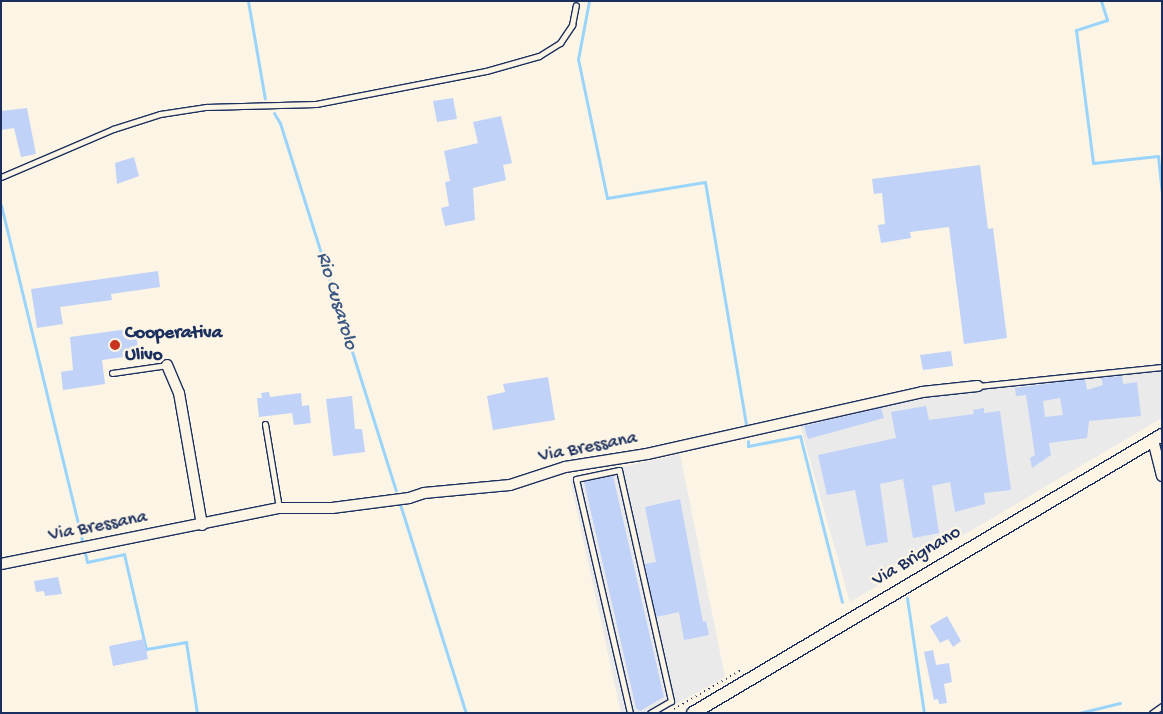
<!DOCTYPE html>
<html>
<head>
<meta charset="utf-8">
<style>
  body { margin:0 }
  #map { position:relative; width:1163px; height:714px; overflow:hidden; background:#fcf5e5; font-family:"Gochi Hand",sans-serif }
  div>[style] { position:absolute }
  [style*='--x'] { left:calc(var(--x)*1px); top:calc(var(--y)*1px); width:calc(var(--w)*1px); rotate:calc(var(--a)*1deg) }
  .built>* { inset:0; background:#eaeaeb }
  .stream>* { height:3px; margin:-1.5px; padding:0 1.5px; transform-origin:1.5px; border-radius:1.5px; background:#9bd4fb }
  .building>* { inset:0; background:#c0d2f8 }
  .path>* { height:2px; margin-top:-1px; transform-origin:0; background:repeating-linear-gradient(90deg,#1b2f5e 0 1px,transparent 0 5px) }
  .roads { filter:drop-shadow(1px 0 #1b2f5e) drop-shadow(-1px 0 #1b2f5e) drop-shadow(0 1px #1b2f5e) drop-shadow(0 -1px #1b2f5e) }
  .service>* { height:5px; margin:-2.5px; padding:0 2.5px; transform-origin:2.5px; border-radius:2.5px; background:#fcf5e5 }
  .minor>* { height:10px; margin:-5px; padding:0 5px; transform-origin:5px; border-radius:5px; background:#fcf5e5 }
  .tertiary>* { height:12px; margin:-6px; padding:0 6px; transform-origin:6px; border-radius:6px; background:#fcf5e5 }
  .dots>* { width:14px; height:14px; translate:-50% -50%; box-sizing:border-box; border:2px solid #fcf5e5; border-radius:50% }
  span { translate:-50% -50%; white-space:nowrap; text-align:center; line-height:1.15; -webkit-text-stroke:5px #fcf5e5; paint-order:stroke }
  .poi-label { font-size:19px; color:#1b2f5e; font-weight:700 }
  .left { translate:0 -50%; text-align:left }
  .street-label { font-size:19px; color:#1b2f5e }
  .water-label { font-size:20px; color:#3b5885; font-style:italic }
  .frame { position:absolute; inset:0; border:2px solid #1b2f5e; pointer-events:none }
</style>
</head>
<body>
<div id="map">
  <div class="built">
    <i style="clip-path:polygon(1128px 370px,1162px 371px,1162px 418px,850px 602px,800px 425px,886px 403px)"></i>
    <i style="clip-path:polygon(680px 454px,725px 677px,660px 713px,621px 713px,570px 479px)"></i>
  </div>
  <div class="stream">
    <i style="--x:248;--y:1;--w:99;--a:80.2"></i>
    <i style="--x:589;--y:1;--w:59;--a:100.7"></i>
    <i style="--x:578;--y:59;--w:142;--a:78.2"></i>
    <i style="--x:607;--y:198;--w:99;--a:-9.3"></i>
    <i style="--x:705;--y:182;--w:246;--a:80.4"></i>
    <i style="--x:1101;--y:1;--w:20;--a:72"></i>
    <i style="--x:1107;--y:20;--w:33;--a:162"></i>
    <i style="--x:1076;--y:30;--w:134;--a:82.7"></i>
    <i style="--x:1093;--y:163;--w:65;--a:-6.1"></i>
    <i style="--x:1158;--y:156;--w:36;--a:84"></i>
    <i style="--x:274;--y:113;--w:12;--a:59"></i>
    <i style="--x:280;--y:123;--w:385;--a:72.5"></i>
    <i style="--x:1;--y:205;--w:349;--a:76.4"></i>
    <i style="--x:748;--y:441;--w:5;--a:90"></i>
    <i style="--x:748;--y:446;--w:53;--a:-10.9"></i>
    <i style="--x:800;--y:436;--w:171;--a:75.8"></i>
    <i style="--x:399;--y:501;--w:222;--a:72.5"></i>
    <i style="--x:85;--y:553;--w:9;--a:77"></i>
    <i style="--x:87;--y:562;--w:38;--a:-12"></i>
    <i style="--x:124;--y:554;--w:98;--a:77"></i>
    <i style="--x:146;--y:649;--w:41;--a:-9.9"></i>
    <i style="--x:186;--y:642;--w:72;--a:81.2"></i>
    <i style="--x:907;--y:598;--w:116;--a:81.6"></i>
    <i style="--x:1079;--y:713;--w:42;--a:-13.7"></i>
  </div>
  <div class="building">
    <i style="clip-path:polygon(453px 98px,457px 119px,437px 122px,433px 101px)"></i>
    <i style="clip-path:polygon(27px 108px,36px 154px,21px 157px,14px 128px,1px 130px,1px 111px)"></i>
    <i style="clip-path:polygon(501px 116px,512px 163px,503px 165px,506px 180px,473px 188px,475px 220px,445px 226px,441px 208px,449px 206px,445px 182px,450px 181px,444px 151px,478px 143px,473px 122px)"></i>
    <i style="clip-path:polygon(134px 157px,139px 176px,117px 184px,115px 163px)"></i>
    <i style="clip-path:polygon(980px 165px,988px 229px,993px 228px,1007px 338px,964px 344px,949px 227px,910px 232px,911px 238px,881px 243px,878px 225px,885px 224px,882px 193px,874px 194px,872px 179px)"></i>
    <i style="clip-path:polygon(158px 271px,160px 287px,111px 294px,112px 300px,60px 307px,63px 324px,37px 328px,31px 289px)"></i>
    <i style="clip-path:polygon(135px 328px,139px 355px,102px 360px,105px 384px,63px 390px,61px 372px,73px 370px,70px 337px)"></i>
    <i style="clip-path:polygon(951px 351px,953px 366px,923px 370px,920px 355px)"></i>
    <i style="clip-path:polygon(evenodd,1122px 376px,1123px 384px,1137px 382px,1141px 416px,1089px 421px,1087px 438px,1049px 443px,1051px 455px,1032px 468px,1030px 458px,1035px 455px,1026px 395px,1016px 396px,1015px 388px,1085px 379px,1087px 390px,1103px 385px,1101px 378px,1122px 376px,1060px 398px,1063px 415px,1045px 417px,1043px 401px,1060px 398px)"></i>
    <i style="clip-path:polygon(548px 377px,555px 420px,493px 430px,487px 396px,505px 392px,503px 384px)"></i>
    <i style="clip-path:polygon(269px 392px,270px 397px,301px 393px,302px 406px,309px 405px,311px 423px,294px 425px,292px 413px,259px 417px,257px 398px,262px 398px,261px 393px)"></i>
    <i style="clip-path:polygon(352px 396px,355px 429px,362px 429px,365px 452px,333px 456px,326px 399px)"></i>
    <i style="clip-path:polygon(926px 406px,929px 420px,974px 414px,973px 410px,984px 408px,984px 413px,1000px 411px,1011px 490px,984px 493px,985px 504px,955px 512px,950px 482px,932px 486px,939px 533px,913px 538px,903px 479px,880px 484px,888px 542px,866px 546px,855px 490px,827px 495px,818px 455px,896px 438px,891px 412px)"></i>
    <i style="clip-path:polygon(881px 408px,884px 418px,808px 439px,804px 426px)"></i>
    <i style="clip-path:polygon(613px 476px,664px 697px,640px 711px,636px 708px,584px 482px)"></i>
    <i style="clip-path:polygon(680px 499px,703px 622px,706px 621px,709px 635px,684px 640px,679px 612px,656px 617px,645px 564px,656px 562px,645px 507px)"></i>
    <i style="clip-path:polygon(58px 577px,62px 594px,45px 596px,44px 591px,36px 592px,34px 581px)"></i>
    <i style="clip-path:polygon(947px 616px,961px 641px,953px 647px,948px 639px,940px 643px,930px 626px)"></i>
    <i style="clip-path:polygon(144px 639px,148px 659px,113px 666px,109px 646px)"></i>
    <i style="clip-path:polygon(933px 650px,936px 665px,949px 663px,952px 682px,944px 684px,947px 703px,939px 704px,938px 699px,934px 700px,924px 652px)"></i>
  </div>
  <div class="path">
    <i style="--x:674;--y:709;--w:78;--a:-30.2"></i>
  </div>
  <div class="roads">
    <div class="service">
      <i style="--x:1;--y:177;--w:122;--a:-23.2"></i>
      <i style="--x:113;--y:129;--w:49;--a:-17.7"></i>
      <i style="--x:160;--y:114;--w:47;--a:-8.7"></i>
      <i style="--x:206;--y:107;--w:110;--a:-1.6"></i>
      <i style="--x:316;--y:104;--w:173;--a:-11"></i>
      <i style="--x:486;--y:71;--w:55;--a:-15.8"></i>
      <i style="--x:539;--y:56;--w:25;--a:-32"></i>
      <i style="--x:560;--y:43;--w:22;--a:-56"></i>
      <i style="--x:572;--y:25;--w:20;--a:-79"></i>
      <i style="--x:112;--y:373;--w:56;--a:-8.3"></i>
      <i style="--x:978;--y:386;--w:185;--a:-5.9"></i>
      <i style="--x:265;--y:424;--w:85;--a:80.5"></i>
      <i style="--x:630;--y:713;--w:240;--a:-103"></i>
      <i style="--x:576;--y:479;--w:44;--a:-11.8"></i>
      <i style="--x:619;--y:470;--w:237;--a:77.3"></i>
      <i style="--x:671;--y:701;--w:24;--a:150"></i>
      <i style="--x:1152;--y:713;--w:12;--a:-35"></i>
    </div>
    <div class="minor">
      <i style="--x:167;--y:365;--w:30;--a:67"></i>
      <i style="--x:179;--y:393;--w:134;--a:80.1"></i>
      <i style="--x:1153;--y:440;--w:37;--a:76"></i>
      <i style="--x:1;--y:564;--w:284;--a:-11.4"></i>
      <i style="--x:279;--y:508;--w:53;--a:0"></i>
      <i style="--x:332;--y:508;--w:78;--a:-7.4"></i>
      <i style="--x:409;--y:498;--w:16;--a:-18"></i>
      <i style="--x:424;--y:493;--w:86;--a:-5.3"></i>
      <i style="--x:510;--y:485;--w:58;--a:-18.1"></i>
      <i style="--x:565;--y:467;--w:83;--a:-9"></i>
      <i style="--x:647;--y:454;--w:282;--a:-12.7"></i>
      <i style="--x:922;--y:392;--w:56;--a:-6.1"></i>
    </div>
    <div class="tertiary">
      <i style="--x:693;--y:713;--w:545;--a:-30.66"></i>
    </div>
  </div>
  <div class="dots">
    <i style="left:115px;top:345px;background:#c8321e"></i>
  </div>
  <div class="poi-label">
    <span class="left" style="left:125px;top:345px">Cooperativa<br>Ulivo</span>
  </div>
  <div class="street-label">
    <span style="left:588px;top:448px;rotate:-11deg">Via Bressana</span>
    <span style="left:98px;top:527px;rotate:-11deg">Via Bressana</span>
    <span style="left:917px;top:557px;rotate:-31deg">Via Brignano</span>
  </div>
  <div class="water-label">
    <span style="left:336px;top:301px;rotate:73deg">Rio Cusarolo</span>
  </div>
  <div class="frame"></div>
</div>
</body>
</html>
